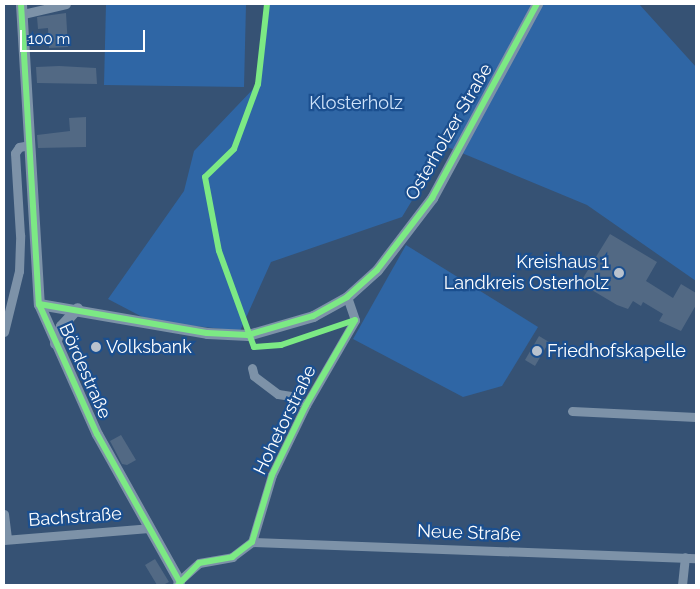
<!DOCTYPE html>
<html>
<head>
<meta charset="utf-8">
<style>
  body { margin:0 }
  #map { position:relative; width:700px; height:589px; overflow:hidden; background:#365274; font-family:Raleway,sans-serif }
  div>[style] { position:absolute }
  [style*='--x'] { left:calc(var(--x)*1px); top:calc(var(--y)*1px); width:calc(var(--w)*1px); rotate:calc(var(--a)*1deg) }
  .green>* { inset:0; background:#2f66a5 }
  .building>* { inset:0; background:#526984 }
  .minor>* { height:9px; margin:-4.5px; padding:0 4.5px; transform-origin:4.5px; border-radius:4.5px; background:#7d92a8 }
  .tertiary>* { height:11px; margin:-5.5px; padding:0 5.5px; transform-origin:5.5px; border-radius:5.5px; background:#7d92a8 }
  .cycleway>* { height:6px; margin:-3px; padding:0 3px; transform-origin:3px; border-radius:3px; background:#7ce984 }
  .dots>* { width:14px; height:14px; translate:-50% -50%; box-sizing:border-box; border:2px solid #1b4f8f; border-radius:50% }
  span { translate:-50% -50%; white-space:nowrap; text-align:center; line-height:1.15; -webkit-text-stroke:4.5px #1b4f8f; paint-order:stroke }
  .park-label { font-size:18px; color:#cfe3fa }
  .street-label { font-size:18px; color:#fff }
  .poi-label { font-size:18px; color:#fff }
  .right { translate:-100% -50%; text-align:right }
  .left { translate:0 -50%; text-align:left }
  .frame { position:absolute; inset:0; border:5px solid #fff; pointer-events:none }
  .scale { position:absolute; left:20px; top:30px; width:125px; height:22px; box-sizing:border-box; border:2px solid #fff; border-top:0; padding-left:6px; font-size:15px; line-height:18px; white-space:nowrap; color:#fff; -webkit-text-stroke:4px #1b4f8f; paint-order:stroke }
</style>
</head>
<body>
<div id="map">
  <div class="green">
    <i style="clip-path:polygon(106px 4px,246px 4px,244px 87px,104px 85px)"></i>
    <i style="clip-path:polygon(267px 4px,639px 4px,696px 67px,696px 281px,587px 205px,445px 146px,402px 217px,271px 262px,240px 331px,150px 321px,108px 299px,184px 191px,194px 151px,258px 84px)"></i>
    <i style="clip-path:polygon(406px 245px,538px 327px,502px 386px,463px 397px,353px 339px)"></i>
  </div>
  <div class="building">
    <i style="clip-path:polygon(66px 13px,68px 47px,49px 48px,48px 28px,38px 29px,37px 17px)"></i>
    <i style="clip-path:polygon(59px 66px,96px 68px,97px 84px,37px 83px,36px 67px)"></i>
    <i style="clip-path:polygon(86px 117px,86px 147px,38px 148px,37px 135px,70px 131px,69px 118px)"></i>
    <i style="clip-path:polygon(610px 234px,657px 262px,646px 281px,673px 298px,681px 284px,696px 293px,696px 305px,681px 331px,659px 321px,663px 314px,643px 302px,641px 306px,633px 301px,628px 309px,617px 305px,580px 283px)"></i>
    <i style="clip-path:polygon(539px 336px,549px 342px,535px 366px,525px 360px)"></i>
    <i style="clip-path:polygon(121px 435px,136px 460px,127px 465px,122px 464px,110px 441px)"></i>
    <i style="clip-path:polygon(155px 559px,169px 582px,163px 585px,157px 585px,145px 565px)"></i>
  </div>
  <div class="minor">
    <i style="--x:23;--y:14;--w:44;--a:-13.1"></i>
    <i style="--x:4;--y:332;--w:63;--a:-76.2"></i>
    <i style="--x:19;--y:271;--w:36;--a:-88"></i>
    <i style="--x:20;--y:235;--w:82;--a:-93.5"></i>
    <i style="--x:15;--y:153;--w:7;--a:-56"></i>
    <i style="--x:19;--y:147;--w:10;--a:-11"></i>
    <i style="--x:252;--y:368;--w:8;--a:76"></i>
    <i style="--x:254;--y:376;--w:30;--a:37"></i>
    <i style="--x:278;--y:394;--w:13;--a:9"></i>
    <i style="--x:291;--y:396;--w:17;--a:31"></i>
    <i style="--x:572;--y:411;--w:124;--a:2.8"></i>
    <i style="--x:4;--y:514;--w:24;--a:83"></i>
    <i style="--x:4;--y:540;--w:145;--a:-4.7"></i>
    <i style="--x:252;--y:542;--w:444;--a:2.1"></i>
    <i style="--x:179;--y:581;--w:27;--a:-42"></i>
    <i style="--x:199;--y:563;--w:34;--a:-10"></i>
    <i style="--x:232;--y:557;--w:25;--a:-37"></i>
    <i style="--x:252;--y:542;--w:70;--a:-73.4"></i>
    <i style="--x:272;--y:475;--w:78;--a:-64.1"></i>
    <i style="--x:306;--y:405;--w:98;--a:-60"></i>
    <i style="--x:355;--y:320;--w:24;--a:-109"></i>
    <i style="--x:682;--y:585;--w:28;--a:-84"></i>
  </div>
  <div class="tertiary">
    <i style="--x:21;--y:4;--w:301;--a:86.6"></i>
    <i style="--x:39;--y:304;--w:142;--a:66"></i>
    <i style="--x:97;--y:434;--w:168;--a:60.8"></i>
    <i style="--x:179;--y:581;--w:4;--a:104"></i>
    <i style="--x:39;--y:304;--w:170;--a:9.8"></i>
    <i style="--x:207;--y:333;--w:41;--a:2.8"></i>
    <i style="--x:248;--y:335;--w:68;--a:-16.3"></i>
    <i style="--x:313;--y:316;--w:39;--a:-29"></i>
    <i style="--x:347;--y:297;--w:40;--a:-42"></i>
    <i style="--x:377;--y:270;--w:91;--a:-52.6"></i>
    <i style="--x:432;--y:198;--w:221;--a:-61.6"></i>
    <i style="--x:55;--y:343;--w:18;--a:-71"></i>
    <i style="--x:61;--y:326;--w:24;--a:-48"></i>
  </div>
  <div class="cycleway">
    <i style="--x:21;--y:4;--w:301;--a:86.6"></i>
    <i style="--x:39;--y:304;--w:142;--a:66"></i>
    <i style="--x:97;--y:434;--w:168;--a:60.8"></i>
    <i style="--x:267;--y:4;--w:81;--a:96.4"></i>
    <i style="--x:258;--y:84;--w:69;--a:110.3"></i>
    <i style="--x:234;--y:149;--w:40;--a:136"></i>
    <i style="--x:205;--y:177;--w:75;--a:79.3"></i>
    <i style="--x:219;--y:251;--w:102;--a:70"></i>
    <i style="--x:254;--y:347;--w:27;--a:-4"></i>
    <i style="--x:281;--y:345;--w:78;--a:-18.7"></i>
    <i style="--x:39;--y:304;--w:170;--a:9.8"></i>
    <i style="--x:207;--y:333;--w:41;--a:2.8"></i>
    <i style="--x:248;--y:335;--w:68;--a:-16.3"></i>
    <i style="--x:313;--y:316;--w:39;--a:-29"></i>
    <i style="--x:347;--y:297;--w:40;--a:-42"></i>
    <i style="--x:377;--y:270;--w:91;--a:-52.6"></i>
    <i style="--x:432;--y:198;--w:221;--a:-61.6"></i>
    <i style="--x:178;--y:585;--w:30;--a:-46"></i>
    <i style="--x:199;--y:563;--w:34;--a:-10"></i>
    <i style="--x:232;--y:557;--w:25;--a:-37"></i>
    <i style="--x:252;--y:542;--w:70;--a:-73.4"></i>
    <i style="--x:272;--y:475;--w:78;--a:-64.1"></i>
    <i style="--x:306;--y:405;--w:98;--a:-60"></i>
  </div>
  <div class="dots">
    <i style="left:619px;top:273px;background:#b9c2ce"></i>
    <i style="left:96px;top:347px;background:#b9c2ce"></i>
    <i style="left:537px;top:351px;background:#b9c2ce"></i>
  </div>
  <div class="park-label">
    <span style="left:356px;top:103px">Klosterholz</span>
  </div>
  <div class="street-label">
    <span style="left:449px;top:132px;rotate:-60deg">Osterholzer Straße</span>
    <span style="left:85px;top:371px;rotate:66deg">Bördestraße</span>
    <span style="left:285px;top:420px;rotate:-64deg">Hohetorstraße</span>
    <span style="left:75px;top:517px;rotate:-4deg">Bachstraße</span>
    <span style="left:469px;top:533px;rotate:2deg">Neue Straße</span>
  </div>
  <div class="poi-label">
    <span class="right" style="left:609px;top:273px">Kreishaus 1<br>Landkreis Osterholz</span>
    <span class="left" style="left:106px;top:347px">Volksbank</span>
    <span class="left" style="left:547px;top:351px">Friedhofskapelle</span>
  </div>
  <div class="frame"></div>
  <div class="scale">100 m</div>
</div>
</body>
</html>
